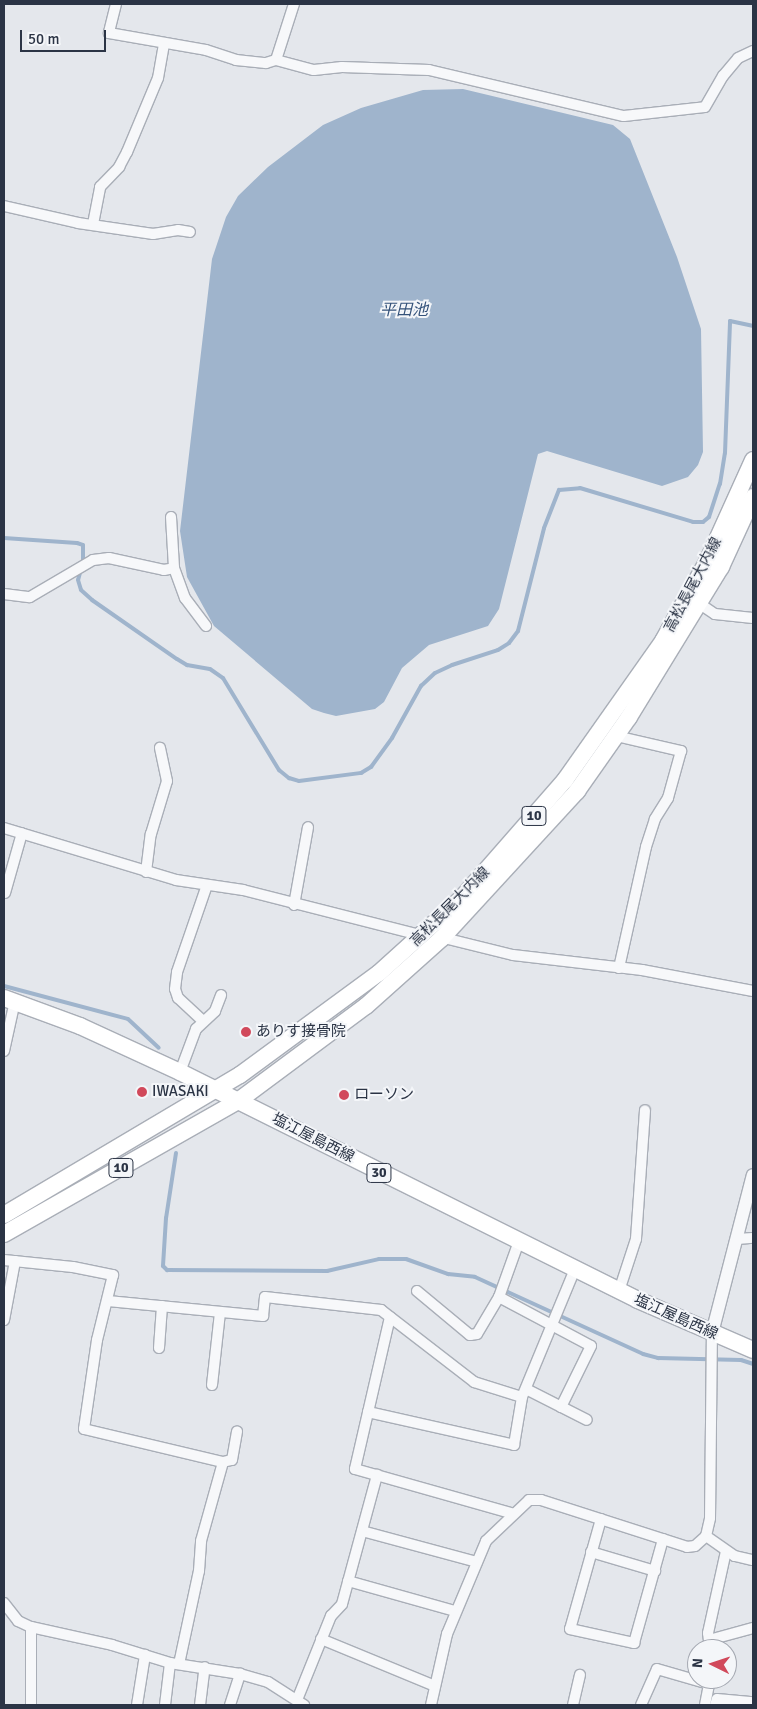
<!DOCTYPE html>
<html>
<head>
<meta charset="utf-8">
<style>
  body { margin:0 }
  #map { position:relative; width:757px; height:1709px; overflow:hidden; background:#e4e7ec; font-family:Signika,"Noto Sans JP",sans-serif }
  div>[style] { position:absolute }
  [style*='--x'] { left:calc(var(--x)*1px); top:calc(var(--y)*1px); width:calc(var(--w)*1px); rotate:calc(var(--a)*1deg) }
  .water>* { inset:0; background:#9fb4cc }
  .stream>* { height:4px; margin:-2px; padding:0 2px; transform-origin:2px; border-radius:2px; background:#9fb4cc }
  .roads { filter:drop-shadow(1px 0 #a9aeb7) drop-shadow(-1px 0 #a9aeb7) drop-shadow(0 1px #a9aeb7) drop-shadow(0 -1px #a9aeb7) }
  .minor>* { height:10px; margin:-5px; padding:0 5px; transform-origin:5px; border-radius:5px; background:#f7f8fa }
  .tertiary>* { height:12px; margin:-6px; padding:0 6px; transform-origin:6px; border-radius:6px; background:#f7f8fa }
  .primary>* { height:16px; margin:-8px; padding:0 8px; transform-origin:8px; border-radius:8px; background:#fff }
  .dots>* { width:14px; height:14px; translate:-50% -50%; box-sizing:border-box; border:2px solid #f4f6f9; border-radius:50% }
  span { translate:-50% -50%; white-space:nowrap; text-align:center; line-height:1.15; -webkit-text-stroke:4px #f4f6f9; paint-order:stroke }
  .shield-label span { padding:1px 4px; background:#f4f6f9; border:1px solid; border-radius:4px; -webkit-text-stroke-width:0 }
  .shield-label { font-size:14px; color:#2b3445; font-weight:700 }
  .street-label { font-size:15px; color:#2b3445 }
  .poi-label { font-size:15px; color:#2b3445 }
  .left { translate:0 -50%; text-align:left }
  .water-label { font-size:16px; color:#34527a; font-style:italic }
  .frame { position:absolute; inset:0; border:5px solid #2b3445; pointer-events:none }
  .north { position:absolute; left:687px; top:1639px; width:50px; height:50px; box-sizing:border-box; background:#f4f6f9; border:1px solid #a4a8b1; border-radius:50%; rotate:274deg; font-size:14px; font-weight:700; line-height:20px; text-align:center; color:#2b3445 }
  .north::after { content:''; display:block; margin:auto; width:18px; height:22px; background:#d1495b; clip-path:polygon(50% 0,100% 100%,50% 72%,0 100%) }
  .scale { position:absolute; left:20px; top:30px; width:86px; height:22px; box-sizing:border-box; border:2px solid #2b3445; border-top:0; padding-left:6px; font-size:15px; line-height:18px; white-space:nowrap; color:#2b3445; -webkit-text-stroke:4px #f4f6f9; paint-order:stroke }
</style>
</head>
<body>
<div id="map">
  <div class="water">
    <i style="clip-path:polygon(463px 89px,613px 125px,630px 139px,677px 257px,701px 329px,703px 452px,698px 465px,688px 477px,662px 486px,547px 451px,538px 454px,499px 609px,488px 626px,429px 645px,402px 668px,384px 702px,375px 709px,336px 716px,324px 713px,312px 709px,214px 626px,187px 577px,180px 531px,212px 259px,226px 217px,238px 196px,268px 167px,323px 125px,361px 108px,423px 90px)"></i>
  </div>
  <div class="stream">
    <i style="--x:4;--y:538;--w:73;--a:3.9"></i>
    <i style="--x:77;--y:543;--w:6;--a:18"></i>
    <i style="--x:83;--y:545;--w:17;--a:90"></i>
    <i style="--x:81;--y:569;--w:11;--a:105"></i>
    <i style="--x:78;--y:580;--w:10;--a:73"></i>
    <i style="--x:81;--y:590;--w:15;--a:42"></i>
    <i style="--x:92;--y:600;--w:103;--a:34.8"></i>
    <i style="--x:177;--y:659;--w:12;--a:31"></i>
    <i style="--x:187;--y:665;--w:23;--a:10"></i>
    <i style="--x:210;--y:669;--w:16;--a:35"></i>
    <i style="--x:223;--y:678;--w:108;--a:58.7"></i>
    <i style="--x:279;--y:770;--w:13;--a:39"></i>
    <i style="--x:289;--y:778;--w:10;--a:17"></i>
    <i style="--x:299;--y:781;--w:63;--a:-7.4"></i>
    <i style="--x:361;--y:773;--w:12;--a:-31"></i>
    <i style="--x:371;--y:767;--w:36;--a:-54"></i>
    <i style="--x:392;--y:738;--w:60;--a:-60.9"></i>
    <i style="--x:421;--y:686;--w:19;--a:-43"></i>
    <i style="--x:435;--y:673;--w:19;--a:-25"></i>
    <i style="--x:452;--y:665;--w:48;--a:-18.1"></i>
    <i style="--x:498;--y:650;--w:13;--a:-32"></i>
    <i style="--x:509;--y:643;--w:15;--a:-53"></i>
    <i style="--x:518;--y:631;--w:106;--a:-75.8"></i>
    <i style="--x:544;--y:528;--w:41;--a:-68.5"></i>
    <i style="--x:559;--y:490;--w:21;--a:-5"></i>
    <i style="--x:580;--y:488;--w:118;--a:16.7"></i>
    <i style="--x:693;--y:522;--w:10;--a:0"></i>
    <i style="--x:703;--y:522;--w:8;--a:-40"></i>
    <i style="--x:709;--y:517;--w:35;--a:-72"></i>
    <i style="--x:720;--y:484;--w:31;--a:-81"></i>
    <i style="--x:725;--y:453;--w:132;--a:-87.8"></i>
    <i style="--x:730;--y:321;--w:24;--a:12"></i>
    <i style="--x:4;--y:986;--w:128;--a:14.9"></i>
    <i style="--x:128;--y:1019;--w:42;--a:43.1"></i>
    <i style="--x:176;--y:1153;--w:66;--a:98.7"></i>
    <i style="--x:166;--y:1218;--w:48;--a:93.6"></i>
    <i style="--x:163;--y:1266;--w:6;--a:45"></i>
    <i style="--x:167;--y:1270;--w:160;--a:0.4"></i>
    <i style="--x:327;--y:1271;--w:53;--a:-13"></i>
    <i style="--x:379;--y:1259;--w:27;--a:0"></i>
    <i style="--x:406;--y:1259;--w:45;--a:19.7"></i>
    <i style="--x:448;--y:1274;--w:27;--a:6"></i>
    <i style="--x:475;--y:1277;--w:185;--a:24.6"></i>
    <i style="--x:643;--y:1354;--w:16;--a:15"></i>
    <i style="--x:658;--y:1358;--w:83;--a:1.4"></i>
    <i style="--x:741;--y:1360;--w:13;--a:18"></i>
  </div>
  <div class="roads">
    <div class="minor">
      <i style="--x:116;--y:4;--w:30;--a:104"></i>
      <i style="--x:109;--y:33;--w:98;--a:9.9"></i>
      <i style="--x:206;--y:50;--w:32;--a:18"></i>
      <i style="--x:236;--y:60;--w:30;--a:6"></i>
      <i style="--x:266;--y:63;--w:10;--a:-17"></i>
      <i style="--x:276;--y:60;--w:39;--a:15"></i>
      <i style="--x:314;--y:70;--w:28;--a:-6"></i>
      <i style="--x:342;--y:67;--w:87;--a:2"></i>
      <i style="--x:429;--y:70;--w:200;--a:13.3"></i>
      <i style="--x:624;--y:116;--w:81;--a:-6.3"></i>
      <i style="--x:705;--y:107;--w:36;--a:-60"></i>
      <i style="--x:723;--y:76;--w:23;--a:-50"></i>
      <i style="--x:738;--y:58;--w:17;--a:-25"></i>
      <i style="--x:276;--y:60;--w:59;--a:-72.2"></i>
      <i style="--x:4;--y:206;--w:76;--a:12.9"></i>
      <i style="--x:78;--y:223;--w:76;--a:8.3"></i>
      <i style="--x:153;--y:234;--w:25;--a:-9"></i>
      <i style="--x:178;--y:230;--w:12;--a:9"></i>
      <i style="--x:93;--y:224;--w:38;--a:-79"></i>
      <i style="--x:100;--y:187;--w:28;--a:-46"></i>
      <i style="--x:119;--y:167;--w:17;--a:-62"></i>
      <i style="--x:127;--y:152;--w:80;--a:-67.3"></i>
      <i style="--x:158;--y:78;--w:35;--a:-80"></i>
      <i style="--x:171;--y:517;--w:51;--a:86.6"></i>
      <i style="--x:174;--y:568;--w:32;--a:70"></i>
      <i style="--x:185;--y:598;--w:35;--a:53"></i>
      <i style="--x:4;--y:594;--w:26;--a:7"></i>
      <i style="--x:30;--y:597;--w:73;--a:-30.4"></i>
      <i style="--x:93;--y:560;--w:16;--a:-7"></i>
      <i style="--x:109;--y:558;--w:56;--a:12.3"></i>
      <i style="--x:164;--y:570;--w:10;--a:-11"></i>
      <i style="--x:700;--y:604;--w:18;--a:34"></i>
      <i style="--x:715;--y:614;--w:38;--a:6"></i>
      <i style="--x:616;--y:736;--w:67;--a:13"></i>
      <i style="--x:681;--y:751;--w:49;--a:105.5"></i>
      <i style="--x:668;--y:798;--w:25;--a:122"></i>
      <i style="--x:655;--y:819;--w:29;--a:108"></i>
      <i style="--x:646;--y:847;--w:124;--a:102.6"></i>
      <i style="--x:4;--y:828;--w:180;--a:16.8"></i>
      <i style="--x:176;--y:880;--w:68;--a:8.5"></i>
      <i style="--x:243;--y:890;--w:186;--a:14.3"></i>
      <i style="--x:146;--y:872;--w:38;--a:-83"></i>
      <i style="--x:151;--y:834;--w:55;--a:-73.2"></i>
      <i style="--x:167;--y:781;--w:34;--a:-102"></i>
      <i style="--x:5;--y:893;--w:62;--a:-74.2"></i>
      <i style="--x:294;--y:905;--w:79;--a:-79.8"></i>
      <i style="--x:440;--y:937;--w:75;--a:13.9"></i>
      <i style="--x:513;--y:955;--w:130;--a:6.6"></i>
      <i style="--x:642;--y:970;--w:113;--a:10.7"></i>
      <i style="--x:203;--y:1021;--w:34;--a:-137"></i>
      <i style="--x:178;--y:998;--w:9;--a:-108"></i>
      <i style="--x:175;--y:989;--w:17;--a:-83"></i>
      <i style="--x:177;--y:972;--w:92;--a:-71"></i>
      <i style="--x:4;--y:1051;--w:51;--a:-77.6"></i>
      <i style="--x:180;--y:1072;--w:46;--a:-69.6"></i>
      <i style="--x:196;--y:1029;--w:26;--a:-43"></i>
      <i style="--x:215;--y:1011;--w:17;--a:-69"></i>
      <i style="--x:737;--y:1239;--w:16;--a:-4"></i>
      <i style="--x:4;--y:1260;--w:69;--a:5.8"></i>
      <i style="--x:73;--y:1267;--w:41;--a:11.3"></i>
      <i style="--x:113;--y:1275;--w:67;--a:103.8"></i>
      <i style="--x:97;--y:1340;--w:90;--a:98.3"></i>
      <i style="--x:84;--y:1429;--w:143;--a:13.4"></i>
      <i style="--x:223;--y:1462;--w:9;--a:-13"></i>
      <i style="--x:232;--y:1460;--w:29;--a:-80"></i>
      <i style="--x:417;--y:1291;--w:69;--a:39.7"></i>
      <i style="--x:470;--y:1335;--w:7;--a:-8"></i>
      <i style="--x:477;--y:1334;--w:43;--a:-59.3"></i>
      <i style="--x:499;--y:1297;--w:104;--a:28"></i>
      <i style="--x:591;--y:1346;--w:68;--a:116.2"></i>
      <i style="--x:619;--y:1291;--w:55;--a:-71.9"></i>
      <i style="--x:636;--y:1239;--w:129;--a:-86"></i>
      <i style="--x:499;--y:1297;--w:59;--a:-70.3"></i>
      <i style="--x:108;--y:1301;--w:156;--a:5.5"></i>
      <i style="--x:263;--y:1316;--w:19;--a:-84"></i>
      <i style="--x:265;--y:1297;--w:117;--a:6.4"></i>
      <i style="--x:381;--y:1310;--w:118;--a:37.7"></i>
      <i style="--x:474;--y:1382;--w:50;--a:17.4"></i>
      <i style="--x:390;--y:1317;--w:156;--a:103"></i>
      <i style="--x:355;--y:1469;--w:165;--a:15.8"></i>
      <i style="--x:4;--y:1320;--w:60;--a:-79.4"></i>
      <i style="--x:159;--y:1348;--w:42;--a:-85.9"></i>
      <i style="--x:212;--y:1385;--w:73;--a:-83.7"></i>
      <i style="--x:526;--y:1389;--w:68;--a:26.9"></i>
      <i style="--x:368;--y:1412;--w:150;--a:12.7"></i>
      <i style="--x:514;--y:1445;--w:49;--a:-80.5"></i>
      <i style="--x:522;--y:1397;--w:139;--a:-67.5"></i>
      <i style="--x:601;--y:1519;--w:114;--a:105.7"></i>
      <i style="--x:570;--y:1629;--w:66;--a:12.3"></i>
      <i style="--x:634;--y:1643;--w:108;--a:-74.4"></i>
      <i style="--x:362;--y:1531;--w:119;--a:15.1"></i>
      <i style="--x:706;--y:1536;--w:35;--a:35"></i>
      <i style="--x:735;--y:1556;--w:18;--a:13"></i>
      <i style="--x:591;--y:1552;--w:67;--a:16.5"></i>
      <i style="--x:348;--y:1581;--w:111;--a:15.7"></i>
      <i style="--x:4;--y:1603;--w:23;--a:52"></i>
      <i style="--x:18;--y:1621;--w:14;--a:25"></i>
      <i style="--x:31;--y:1627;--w:83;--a:12.5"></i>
      <i style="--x:112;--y:1645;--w:61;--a:17.2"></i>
      <i style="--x:170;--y:1663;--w:71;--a:8.9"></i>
      <i style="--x:240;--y:1674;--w:29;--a:16"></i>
      <i style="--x:268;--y:1682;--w:43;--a:32.6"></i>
      <i style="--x:31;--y:1627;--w:78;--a:90"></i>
      <i style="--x:321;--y:1639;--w:123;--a:22.4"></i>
      <i style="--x:709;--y:1640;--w:46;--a:-15.3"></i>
      <i style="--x:710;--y:1649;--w:16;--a:-97"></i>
      <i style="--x:708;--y:1633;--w:84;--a:-77.6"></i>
      <i style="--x:179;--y:1664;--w:95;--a:-77.9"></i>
      <i style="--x:199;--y:1571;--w:30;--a:-86"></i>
      <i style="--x:201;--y:1541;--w:82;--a:-74.4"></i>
      <i style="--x:297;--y:1700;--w:91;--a:-68"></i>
      <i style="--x:331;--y:1616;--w:16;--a:-47"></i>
      <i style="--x:342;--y:1604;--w:134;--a:-74.8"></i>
      <i style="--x:137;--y:1705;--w:51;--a:-80.9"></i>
      <i style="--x:165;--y:1705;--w:42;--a:-83.2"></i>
      <i style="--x:200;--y:1705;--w:38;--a:-83"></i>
      <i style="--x:230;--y:1705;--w:33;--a:-72"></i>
      <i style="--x:431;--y:1705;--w:73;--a:-77.3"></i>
      <i style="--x:447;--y:1634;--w:101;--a:-67.2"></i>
      <i style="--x:486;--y:1541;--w:59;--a:-43.6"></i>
      <i style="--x:529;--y:1500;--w:12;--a:0"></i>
      <i style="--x:541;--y:1500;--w:153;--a:17.8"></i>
      <i style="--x:687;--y:1547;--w:8;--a:-7"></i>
      <i style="--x:695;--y:1546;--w:15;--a:-42"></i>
      <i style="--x:706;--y:1536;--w:18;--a:-77"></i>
      <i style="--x:710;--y:1518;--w:185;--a:-89.4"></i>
      <i style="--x:573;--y:1705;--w:31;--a:-77"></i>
      <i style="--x:641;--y:1705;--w:39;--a:-66"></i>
      <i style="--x:657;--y:1669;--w:54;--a:16.1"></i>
      <i style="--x:705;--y:1705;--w:26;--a:-79"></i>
      <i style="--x:715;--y:1705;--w:6;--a:-72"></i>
      <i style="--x:717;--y:1699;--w:36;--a:5"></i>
    </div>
    <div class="tertiary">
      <i style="--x:712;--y:1333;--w:163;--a:-75.5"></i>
    </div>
    <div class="primary">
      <i style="--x:4;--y:998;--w:81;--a:20.2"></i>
      <i style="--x:80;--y:1026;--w:110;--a:24.7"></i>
      <i style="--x:180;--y:1072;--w:512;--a:26.46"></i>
      <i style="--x:638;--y:1300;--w:125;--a:23.5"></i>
      <i style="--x:4;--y:1215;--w:274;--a:-30.7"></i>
      <i style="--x:240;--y:1075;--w:172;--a:-36.3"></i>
      <i style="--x:379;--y:973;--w:110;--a:-42.1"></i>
      <i style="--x:461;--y:899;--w:158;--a:-48.8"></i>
      <i style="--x:565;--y:780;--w:170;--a:-54.8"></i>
      <i style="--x:663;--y:641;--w:90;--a:-60.9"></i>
      <i style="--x:707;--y:562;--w:112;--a:-65.7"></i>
      <i style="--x:4;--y:1234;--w:269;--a:-29.6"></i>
      <i style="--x:238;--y:1101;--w:159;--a:-36.6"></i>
      <i style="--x:366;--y:1006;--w:102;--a:-41.8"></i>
      <i style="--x:442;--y:938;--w:200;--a:-47.4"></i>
      <i style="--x:577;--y:791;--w:90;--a:-54.9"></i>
      <i style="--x:629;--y:717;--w:176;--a:-58.5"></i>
      <i style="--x:721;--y:567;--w:77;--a:-65.4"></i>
    </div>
  </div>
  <div class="dots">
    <i style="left:246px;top:1032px;background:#d1495b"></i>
    <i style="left:142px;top:1092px;background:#d1495b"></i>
    <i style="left:344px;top:1095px;background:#d1495b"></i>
  </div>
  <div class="shield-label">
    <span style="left:534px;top:816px">10</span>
    <span style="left:121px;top:1168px">10</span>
    <span style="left:379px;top:1173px">30</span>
  </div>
  <div class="street-label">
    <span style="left:693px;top:585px;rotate:-62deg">高松長尾大内線</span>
    <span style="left:450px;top:907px;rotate:-45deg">高松長尾大内線</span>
    <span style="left:313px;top:1138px;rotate:27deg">塩江屋島西線</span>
    <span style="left:676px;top:1317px;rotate:24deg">塩江屋島西線</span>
  </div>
  <div class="poi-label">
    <span class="left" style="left:256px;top:1032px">ありす接骨院</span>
    <span class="left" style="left:152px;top:1092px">IWASAKI</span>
    <span class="left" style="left:354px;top:1095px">ローソン</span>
  </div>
  <div class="water-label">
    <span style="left:404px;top:310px">平田池</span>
  </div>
  <div class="frame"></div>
  <div class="north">N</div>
  <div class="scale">50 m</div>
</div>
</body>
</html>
